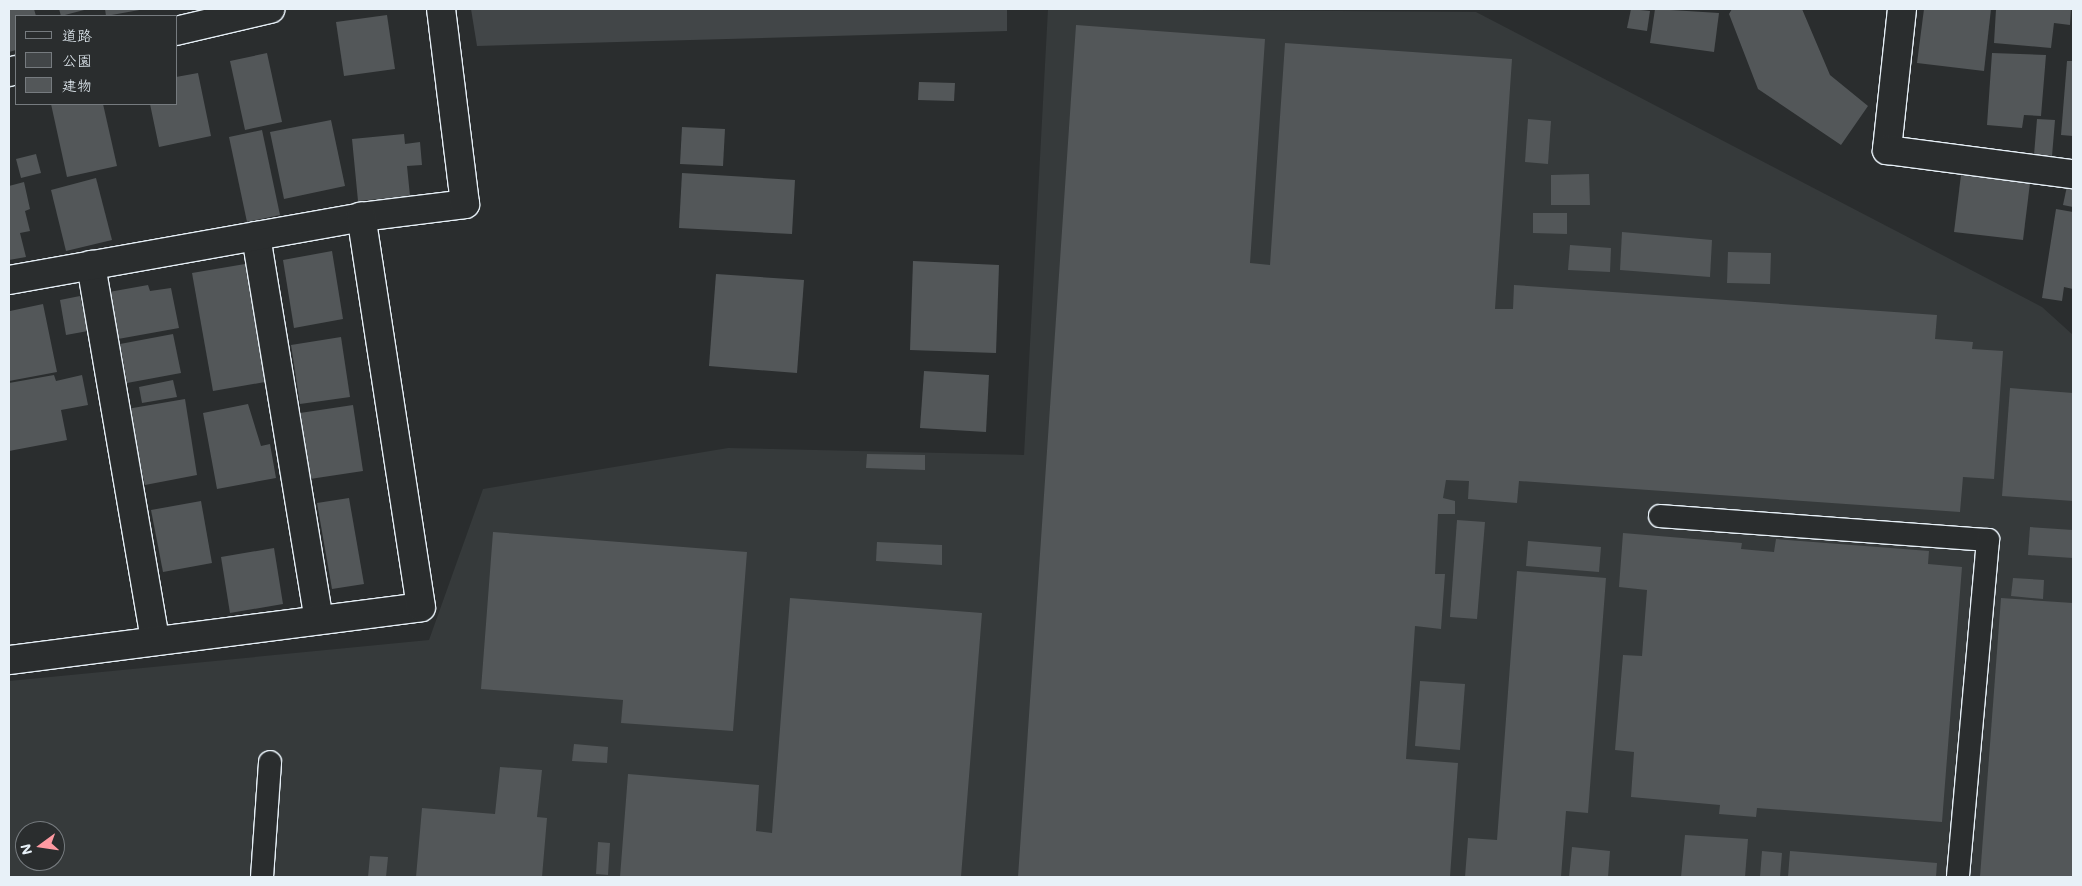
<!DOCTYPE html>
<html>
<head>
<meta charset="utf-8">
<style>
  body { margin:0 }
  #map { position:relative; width:2082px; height:886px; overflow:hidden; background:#2a2d2e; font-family:Mali,"Klee One",sans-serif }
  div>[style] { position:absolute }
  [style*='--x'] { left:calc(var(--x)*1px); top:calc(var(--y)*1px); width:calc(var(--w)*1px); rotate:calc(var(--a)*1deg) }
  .built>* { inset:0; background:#363a3b }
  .green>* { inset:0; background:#424648 }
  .building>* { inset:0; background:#535759 }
  .roads { filter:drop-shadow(1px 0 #e8f1f8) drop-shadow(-1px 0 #e8f1f8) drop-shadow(0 1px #e8f1f8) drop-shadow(0 -1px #e8f1f8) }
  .lane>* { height:22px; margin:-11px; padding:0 11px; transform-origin:11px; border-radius:11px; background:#2a2d2e }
  .street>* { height:28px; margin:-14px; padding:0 14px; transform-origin:14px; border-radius:14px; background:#2a2d2e }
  span { translate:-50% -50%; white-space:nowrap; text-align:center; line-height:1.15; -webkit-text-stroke:5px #2a2d2e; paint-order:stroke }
  .frame { position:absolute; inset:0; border:10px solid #e8f1f8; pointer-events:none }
  .legend { position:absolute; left:15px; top:15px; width:162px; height:90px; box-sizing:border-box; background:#2a2d2e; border:1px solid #767b7f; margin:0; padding:6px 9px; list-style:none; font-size:15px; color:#e8f1f8 }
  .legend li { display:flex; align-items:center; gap:10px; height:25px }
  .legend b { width:25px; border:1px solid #767b7f }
  .north { position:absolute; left:15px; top:821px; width:50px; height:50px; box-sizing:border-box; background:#2a2d2e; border:1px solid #767b7f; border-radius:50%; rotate:256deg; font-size:14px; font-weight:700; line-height:20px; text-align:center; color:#e8f1f8 }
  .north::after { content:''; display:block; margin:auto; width:18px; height:22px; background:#ff9aa2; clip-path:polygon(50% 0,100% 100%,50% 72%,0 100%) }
</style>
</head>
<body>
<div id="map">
  <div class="built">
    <i style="clip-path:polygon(evenodd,1048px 9px,1476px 12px,2042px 307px,2073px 335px,2073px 877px,9px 877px,9px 681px,429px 640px,483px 489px,728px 448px,1024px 455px,1048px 9px,25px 831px,55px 831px,55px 861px,25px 861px,25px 831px)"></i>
  </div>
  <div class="green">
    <i style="clip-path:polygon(471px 9px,1007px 9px,1007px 31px,477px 46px)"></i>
  </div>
  <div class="building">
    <i style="clip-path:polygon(9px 9px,34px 9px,36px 16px,16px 16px,16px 50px,9px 52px)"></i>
    <i style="clip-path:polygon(59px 9px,88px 9px,61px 16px)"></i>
    <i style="clip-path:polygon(105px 9px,145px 9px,106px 16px)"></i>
    <i style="clip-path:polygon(1631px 9px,1650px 11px,1647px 31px,1627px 28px)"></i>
    <i style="clip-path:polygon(1655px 9px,1719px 13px,1714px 52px,1650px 43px)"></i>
    <i style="clip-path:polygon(1732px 9px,1802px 9px,1830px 75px,1868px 106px,1841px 145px,1758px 89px,1729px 14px)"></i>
    <i style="clip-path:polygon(1924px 9px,1991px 9px,1984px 71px,1917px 63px)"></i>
    <i style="clip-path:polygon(1996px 9px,2071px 9px,2070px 25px,2054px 23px,2051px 48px,1994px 43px)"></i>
    <i style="clip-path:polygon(387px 15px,395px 69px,344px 76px,336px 22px)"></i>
    <i style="clip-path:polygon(1076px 25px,1265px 39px,1250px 263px,1270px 265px,1285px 43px,1512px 59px,1495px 309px,1513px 309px,1514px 285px,1937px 315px,1935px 339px,1973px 342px,1972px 349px,2003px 351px,1994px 479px,1963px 477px,1960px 512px,1519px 481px,1517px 503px,1468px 499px,1469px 481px,1446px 480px,1443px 498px,1455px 501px,1455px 514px,1438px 514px,1435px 574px,1445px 574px,1441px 629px,1415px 626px,1406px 759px,1458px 763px,1450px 877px,1018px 877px)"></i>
    <i style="clip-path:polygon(267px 53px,282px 122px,245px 130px,230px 61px)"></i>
    <i style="clip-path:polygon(1992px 53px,2046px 55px,2041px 116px,2024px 115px,2022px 128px,1987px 125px)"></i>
    <i style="clip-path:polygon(2067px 61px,2073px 61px,2073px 136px,2061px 135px)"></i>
    <i style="clip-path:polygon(198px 73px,211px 136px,159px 147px,150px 104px,176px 104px,176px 77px)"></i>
    <i style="clip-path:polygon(919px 82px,955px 83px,954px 101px,918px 100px)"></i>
    <i style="clip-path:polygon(51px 104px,103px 104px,117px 166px,67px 177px)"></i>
    <i style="clip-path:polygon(1528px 119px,1551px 121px,1548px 164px,1525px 162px)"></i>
    <i style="clip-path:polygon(2037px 119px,2055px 120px,2052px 156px,2034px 155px)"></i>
    <i style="clip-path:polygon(331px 120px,345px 186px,284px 199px,270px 132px)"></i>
    <i style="clip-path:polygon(682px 127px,725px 129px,723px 166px,680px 164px)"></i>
    <i style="clip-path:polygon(262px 130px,280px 215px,247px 222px,229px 137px)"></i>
    <i style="clip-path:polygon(404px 134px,405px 144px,420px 142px,422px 165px,407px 166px,410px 196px,358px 201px,352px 139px)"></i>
    <i style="clip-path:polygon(36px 154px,41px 173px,21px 178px,16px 159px)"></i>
    <i style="clip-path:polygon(682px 173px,795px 180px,792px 234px,679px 228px)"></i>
    <i style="clip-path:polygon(1589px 174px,1590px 205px,1551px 205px,1551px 175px)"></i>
    <i style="clip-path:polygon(1961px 175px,2030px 183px,2023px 240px,1954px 232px)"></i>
    <i style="clip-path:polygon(96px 178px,112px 240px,66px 251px,51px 190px)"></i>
    <i style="clip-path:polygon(24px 182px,30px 209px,25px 211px,30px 231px,20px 233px,26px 257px,9px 260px,9px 186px)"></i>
    <i style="clip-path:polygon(2067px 186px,2073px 187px,2073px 207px,2063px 205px)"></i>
    <i style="clip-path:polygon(2056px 209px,2073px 212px,2073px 289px,2064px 287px,2062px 301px,2042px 298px)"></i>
    <i style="clip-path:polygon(1533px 213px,1567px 213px,1567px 234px,1533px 233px)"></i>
    <i style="clip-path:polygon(1622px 232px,1712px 240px,1710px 277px,1620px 270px)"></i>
    <i style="clip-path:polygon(1570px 245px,1611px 248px,1610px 272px,1568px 270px)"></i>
    <i style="clip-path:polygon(332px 251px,343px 319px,294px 328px,283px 260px)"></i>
    <i style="clip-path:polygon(1728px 252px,1771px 253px,1770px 284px,1727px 283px)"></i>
    <i style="clip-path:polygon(913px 261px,999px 265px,996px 353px,910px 350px)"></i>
    <i style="clip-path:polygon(245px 264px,265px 382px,213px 391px,192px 273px)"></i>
    <i style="clip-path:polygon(716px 274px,804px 280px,797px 373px,709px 366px)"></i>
    <i style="clip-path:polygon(148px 285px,150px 291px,171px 288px,179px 328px,118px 339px,109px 292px)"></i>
    <i style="clip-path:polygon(80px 296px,88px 331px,66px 335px,60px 300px)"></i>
    <i style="clip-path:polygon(43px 304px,57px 372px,9px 381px,9px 307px,10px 311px)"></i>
    <i style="clip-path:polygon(173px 334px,181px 373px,127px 383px,120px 344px)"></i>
    <i style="clip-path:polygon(341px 337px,350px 397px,300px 404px,291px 345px)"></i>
    <i style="clip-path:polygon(924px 371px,989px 375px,986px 432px,920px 428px)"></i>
    <i style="clip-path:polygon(54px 375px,56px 381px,82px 375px,88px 405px,61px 410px,67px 440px,9px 451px,9px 383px)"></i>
    <i style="clip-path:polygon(173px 380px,177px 397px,142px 403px,139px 387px)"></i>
    <i style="clip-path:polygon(2010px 388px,2073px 393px,2073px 501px,2002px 496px)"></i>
    <i style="clip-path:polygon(185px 399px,197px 475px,145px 485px,127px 409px)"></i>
    <i style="clip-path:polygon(248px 404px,261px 446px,270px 444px,276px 478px,217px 489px,203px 413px)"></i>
    <i style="clip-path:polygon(353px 405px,363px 471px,310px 479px,300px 413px)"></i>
    <i style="clip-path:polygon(867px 454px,925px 455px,925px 470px,866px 468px)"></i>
    <i style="clip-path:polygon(349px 498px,364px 584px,332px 589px,317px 503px)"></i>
    <i style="clip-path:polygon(201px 501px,212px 563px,163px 572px,151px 510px)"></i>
    <i style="clip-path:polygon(1457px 520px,1485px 522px,1477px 619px,1450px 617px)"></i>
    <i style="clip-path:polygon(2030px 527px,2073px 530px,2073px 558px,2028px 555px)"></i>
    <i style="clip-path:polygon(493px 532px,747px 552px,733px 731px,621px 723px,623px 700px,481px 689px)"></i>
    <i style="clip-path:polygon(1623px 533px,1742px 543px,1741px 549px,1774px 552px,1776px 539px,1929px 551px,1928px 564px,1962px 567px,1942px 822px,1757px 808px,1756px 817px,1719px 814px,1720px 805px,1631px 797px,1634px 752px,1615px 750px,1623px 655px,1642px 656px,1647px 590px,1619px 587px)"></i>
    <i style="clip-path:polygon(1528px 541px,1601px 547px,1599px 572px,1526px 566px)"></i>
    <i style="clip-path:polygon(877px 542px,942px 545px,942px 565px,876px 561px)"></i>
    <i style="clip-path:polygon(274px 548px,283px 604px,230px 613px,221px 557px)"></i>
    <i style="clip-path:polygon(1517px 571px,1606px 578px,1588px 813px,1566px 811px,1561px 877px,1465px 877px,1468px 838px,1497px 840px)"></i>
    <i style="clip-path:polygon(2013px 578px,2044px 580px,2043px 599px,2011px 596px)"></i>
    <i style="clip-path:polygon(790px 598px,982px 613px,961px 877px,620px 877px,628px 774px,759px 785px,756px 831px,772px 833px)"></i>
    <i style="clip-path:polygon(2001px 598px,2073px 603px,2073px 877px,1980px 877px)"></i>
    <i style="clip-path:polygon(1420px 681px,1465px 684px,1460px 750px,1415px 746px)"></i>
    <i style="clip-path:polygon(574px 744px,608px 747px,607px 763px,572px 761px)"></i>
    <i style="clip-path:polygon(500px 767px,542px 770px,537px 817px,547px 818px,542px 877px,416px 877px,422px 808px,495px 814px)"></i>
    <i style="clip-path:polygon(1685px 835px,1748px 839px,1745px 877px,1681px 877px)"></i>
    <i style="clip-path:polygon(598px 842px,610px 843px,608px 875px,596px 874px)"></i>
    <i style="clip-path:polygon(1572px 847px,1610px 851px,1608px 877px,1569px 877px)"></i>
    <i style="clip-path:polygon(1762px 851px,1782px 853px,1780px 877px,1760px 877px)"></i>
    <i style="clip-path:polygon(1790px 851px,1937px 863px,1936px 877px,1788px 877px)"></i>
    <i style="clip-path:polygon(370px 856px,388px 857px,386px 877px,368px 877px)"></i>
  </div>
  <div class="roads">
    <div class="lane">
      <i style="--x:1660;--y:516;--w:329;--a:4.2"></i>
      <i style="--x:1988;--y:540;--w:338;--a:95.1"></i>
      <i style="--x:262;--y:877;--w:115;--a:-86"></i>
    </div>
    <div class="street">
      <i style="--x:1902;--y:9;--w:142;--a:96.1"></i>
      <i style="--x:1887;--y:150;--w:188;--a:7.4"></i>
      <i style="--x:176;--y:31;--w:97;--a:-13.2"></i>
      <i style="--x:9;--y:72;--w:7;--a:-16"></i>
      <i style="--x:256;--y:236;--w:388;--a:80.7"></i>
      <i style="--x:91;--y:265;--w:379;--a:80.3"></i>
      <i style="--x:9;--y:280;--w:358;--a:-10.1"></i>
      <i style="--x:361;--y:217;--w:105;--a:-7.1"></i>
      <i style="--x:465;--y:204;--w:196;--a:-97"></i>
      <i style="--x:9;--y:660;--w:415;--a:-7.3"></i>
      <i style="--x:421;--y:607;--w:395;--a:-98.7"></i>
    </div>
  </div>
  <div class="frame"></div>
  <ul class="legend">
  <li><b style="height:6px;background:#2a2d2e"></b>道路</li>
  <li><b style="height:14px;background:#424648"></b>公園</li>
  <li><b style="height:14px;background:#535759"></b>建物</li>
  </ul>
  <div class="north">N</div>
</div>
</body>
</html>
